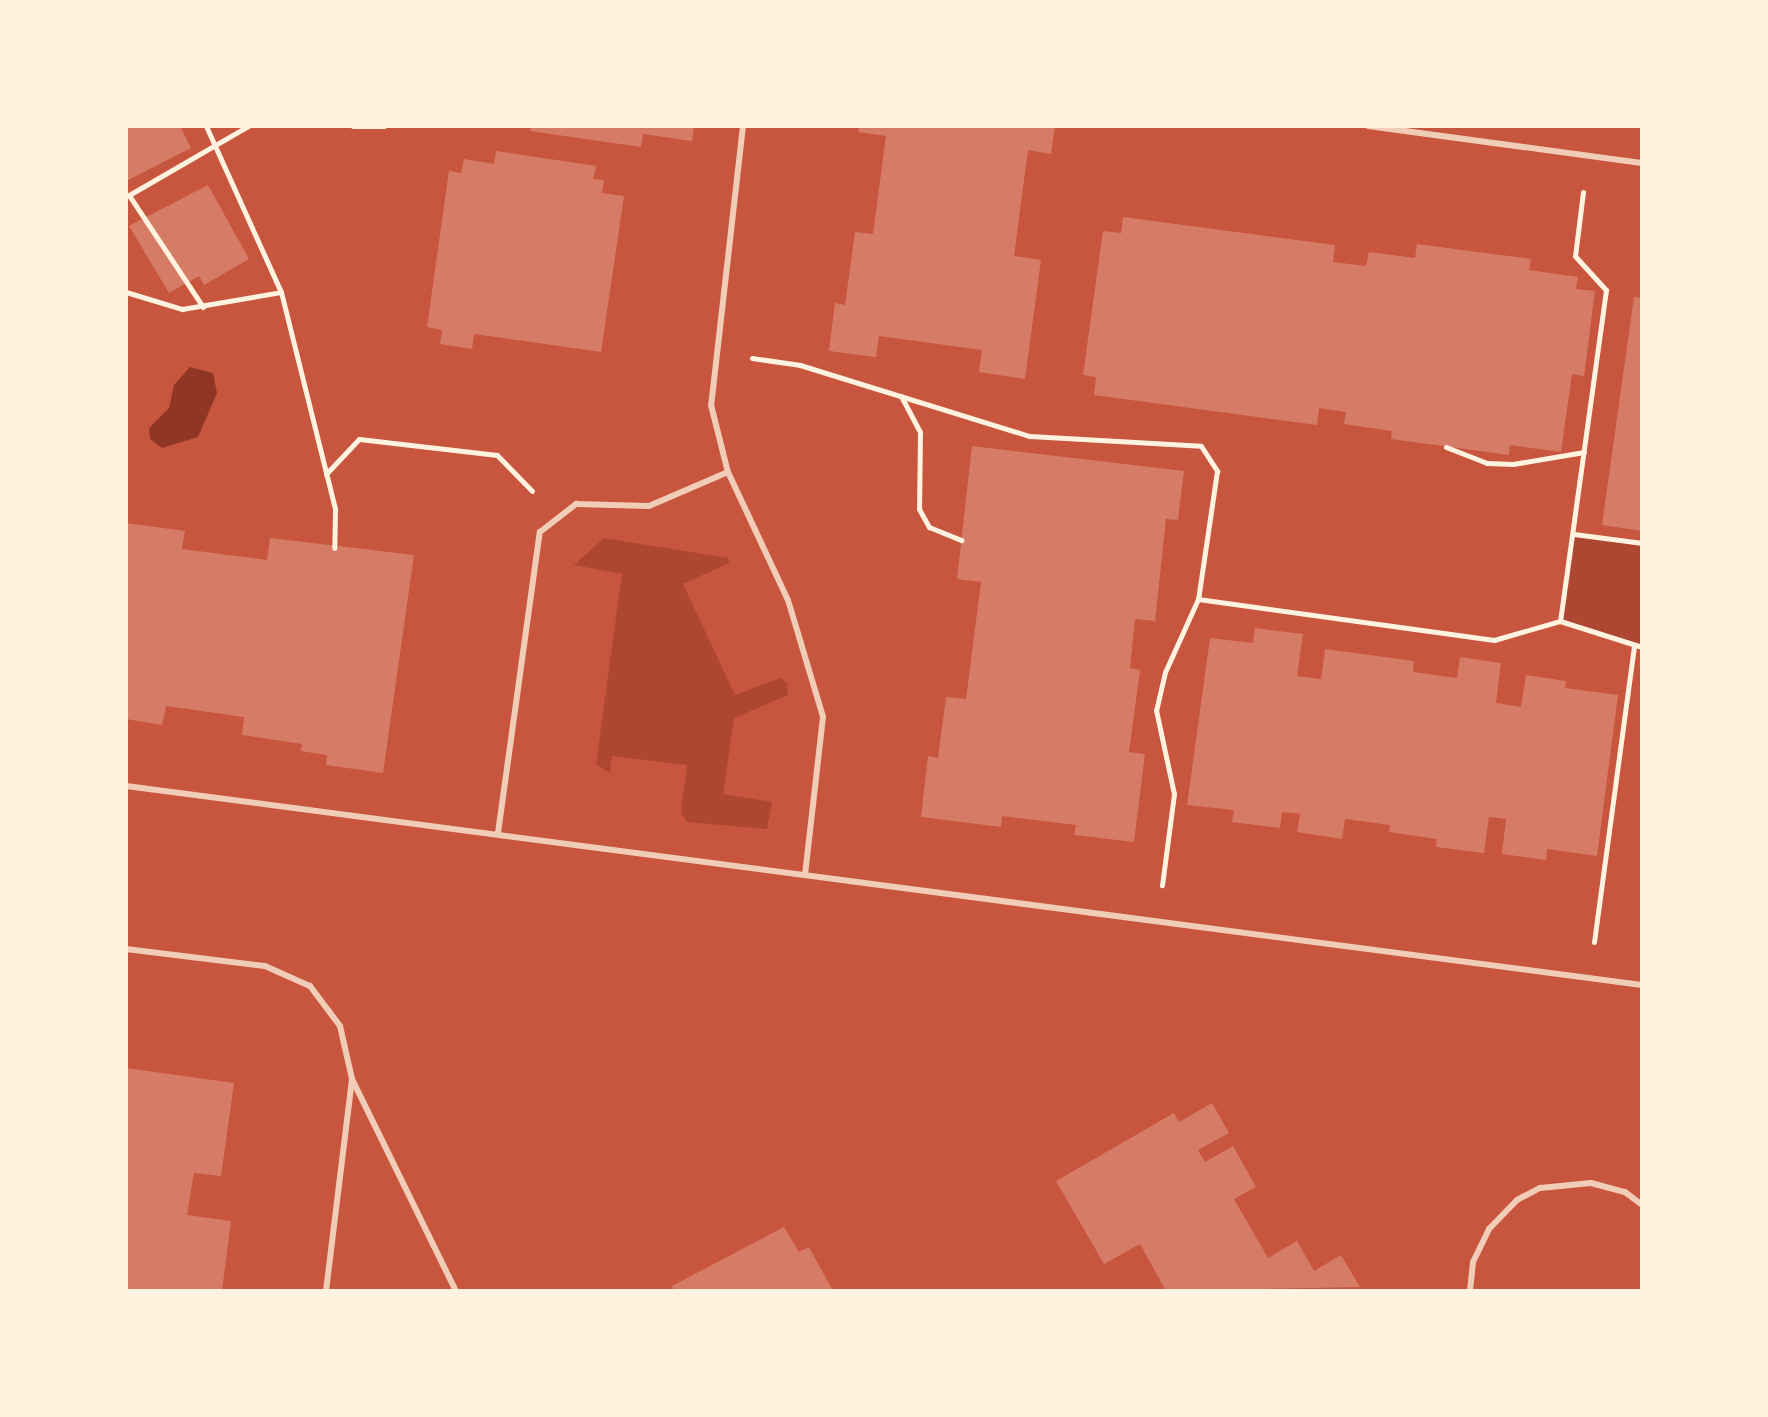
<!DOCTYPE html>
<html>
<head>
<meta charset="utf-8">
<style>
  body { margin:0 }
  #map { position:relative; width:1768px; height:1417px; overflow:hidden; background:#c8553d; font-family:"Times New Roman",serif }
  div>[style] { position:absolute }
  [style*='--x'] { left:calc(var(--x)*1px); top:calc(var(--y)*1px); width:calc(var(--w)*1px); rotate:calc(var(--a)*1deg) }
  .green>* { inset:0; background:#ae4732 }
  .water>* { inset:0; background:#8f3625 }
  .building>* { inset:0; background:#d67c66 }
  .path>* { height:5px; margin:-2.5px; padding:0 2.5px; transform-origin:2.5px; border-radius:2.5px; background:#fff3e0 }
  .service>* { height:6px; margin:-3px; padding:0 3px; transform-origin:3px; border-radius:3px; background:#f1ccb7 }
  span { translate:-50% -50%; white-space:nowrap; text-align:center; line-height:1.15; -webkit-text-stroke:8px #fff3e0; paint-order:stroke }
  .frame { position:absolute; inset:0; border:128px solid #fff3e0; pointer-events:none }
</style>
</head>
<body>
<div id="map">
  <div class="green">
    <i style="clip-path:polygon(1574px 534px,1642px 543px,1642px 647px,1560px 621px)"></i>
    <i style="clip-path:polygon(604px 538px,728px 558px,729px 563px,683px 584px,735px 695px,780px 678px,787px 683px,788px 695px,734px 718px,723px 794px,772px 802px,767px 829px,687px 822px,681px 813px,687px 765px,612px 756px,610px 773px,596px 764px,622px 574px,574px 565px)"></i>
  </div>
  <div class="water">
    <i style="clip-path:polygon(190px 367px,213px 373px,217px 393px,198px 437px,162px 448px,150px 439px,149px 428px,169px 408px,174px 385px)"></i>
  </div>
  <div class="building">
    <i style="clip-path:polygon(126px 126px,180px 126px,191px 148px,126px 181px)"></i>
    <i style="clip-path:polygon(531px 126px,694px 126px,692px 141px,643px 134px,641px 147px,530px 131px)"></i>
    <i style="clip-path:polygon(859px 126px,1055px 126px,1051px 154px,1028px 150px,1014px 256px,1041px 260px,1025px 379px,979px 372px,982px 350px,879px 336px,876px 357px,829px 351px,835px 303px,845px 305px,855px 232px,873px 234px,886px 136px,858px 132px)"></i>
    <i style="clip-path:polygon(496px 151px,596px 166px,593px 179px,604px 180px,602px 193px,624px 196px,601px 352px,474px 334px,472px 349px,440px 344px,442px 330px,427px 327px,449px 171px,461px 173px,464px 159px,494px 164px)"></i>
    <i style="clip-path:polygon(208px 185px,249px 259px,204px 285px,199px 276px,169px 293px,129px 226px)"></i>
    <i style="clip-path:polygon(1123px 217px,1335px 245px,1333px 262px,1366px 266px,1369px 252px,1415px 258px,1417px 244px,1531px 259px,1529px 270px,1578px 277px,1576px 289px,1595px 291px,1584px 376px,1572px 374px,1561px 452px,1510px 445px,1509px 455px,1391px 439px,1392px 431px,1344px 424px,1346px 412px,1319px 408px,1317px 425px,1094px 395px,1096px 377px,1083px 375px,1103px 231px,1121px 233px)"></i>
    <i style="clip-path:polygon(1634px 297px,1642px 298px,1642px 531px,1602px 525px)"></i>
    <i style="clip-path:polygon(972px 446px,1184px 471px,1178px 520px,1166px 519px,1155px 621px,1135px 619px,1130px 668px,1140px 670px,1129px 752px,1145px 754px,1134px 842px,1074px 835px,1076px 825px,1002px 816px,1001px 827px,921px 817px,928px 756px,938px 758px,946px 697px,966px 699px,981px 582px,957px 579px)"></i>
    <i style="clip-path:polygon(126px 523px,185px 531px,182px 549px,267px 560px,270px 538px,414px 555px,383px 773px,326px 765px,327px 755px,301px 751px,302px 744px,242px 735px,244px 717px,166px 706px,162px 725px,126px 719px)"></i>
    <i style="clip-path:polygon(1255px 628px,1303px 634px,1297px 676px,1321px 679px,1325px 649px,1414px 661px,1413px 672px,1457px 678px,1460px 657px,1501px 663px,1496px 703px,1521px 707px,1526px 675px,1566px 681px,1565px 688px,1618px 695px,1597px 856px,1547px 849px,1546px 860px,1502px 854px,1506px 819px,1489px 817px,1484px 853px,1436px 847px,1437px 839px,1389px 832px,1390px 825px,1345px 819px,1342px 839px,1297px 832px,1300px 814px,1282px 812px,1280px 828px,1232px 822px,1234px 810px,1187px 805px,1210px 638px,1253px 643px)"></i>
    <i style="clip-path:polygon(126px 1068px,234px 1083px,221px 1176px,194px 1173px,187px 1215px,231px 1221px,222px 1291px,126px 1291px)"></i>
    <i style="clip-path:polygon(1212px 1103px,1229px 1133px,1198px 1150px,1205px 1162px,1233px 1146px,1256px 1187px,1234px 1199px,1268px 1258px,1297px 1241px,1314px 1271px,1341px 1255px,1360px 1287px,1166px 1291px,1140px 1244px,1104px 1264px,1056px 1181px,1174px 1113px,1179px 1122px)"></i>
    <i style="clip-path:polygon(784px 1227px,799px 1252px,809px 1247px,833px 1291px,674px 1291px,672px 1286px)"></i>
  </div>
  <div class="path">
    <i style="--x:206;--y:126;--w:182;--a:65.7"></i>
    <i style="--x:281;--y:292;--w:224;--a:76"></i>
    <i style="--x:335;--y:509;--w:39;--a:91"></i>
    <i style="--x:353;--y:126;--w:31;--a:0"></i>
    <i style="--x:1583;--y:192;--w:64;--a:97.1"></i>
    <i style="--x:1575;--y:256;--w:46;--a:47.6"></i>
    <i style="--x:1606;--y:290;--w:334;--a:97.9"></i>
    <i style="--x:1560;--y:621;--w:86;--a:17.6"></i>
    <i style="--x:126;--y:292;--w:59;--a:16.9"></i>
    <i style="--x:182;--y:309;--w:100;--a:-9.7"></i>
    <i style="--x:203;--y:307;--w:134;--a:-123.5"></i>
    <i style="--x:129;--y:195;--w:138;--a:-30.1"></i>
    <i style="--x:752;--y:358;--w:49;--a:8.3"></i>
    <i style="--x:800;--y:365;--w:241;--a:17.2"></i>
    <i style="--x:1030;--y:436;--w:171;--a:3.3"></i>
    <i style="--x:1201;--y:446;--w:30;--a:57"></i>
    <i style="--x:1217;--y:471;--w:129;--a:98.4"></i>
    <i style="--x:1198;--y:599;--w:80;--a:114.3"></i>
    <i style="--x:1165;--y:672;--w:39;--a:103"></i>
    <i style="--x:1156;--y:710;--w:86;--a:77.9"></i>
    <i style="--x:1174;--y:794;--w:92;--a:97.5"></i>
    <i style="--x:901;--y:396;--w:41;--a:62.2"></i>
    <i style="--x:920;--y:432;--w:77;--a:90.7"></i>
    <i style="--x:919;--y:509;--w:21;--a:61"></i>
    <i style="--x:929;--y:527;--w:35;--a:22"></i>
    <i style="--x:1446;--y:447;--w:44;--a:21.3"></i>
    <i style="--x:1487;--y:463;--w:26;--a:2"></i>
    <i style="--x:1513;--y:464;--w:72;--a:-9.6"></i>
    <i style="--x:326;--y:474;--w:48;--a:-46.7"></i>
    <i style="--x:359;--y:439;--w:139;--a:6.6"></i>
    <i style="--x:497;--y:455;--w:50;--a:45.8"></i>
    <i style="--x:1574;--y:534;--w:69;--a:7.5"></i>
    <i style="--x:1198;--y:599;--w:299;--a:7.9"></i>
    <i style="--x:1494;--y:640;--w:69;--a:-16.1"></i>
    <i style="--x:1594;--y:942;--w:299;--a:-82.3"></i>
  </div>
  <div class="service">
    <i style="--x:743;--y:126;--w:281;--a:96.5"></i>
    <i style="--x:711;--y:405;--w:69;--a:75.8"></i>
    <i style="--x:728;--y:472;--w:141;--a:64.9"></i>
    <i style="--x:788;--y:600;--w:122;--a:73.3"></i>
    <i style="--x:823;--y:717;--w:159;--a:96.5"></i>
    <i style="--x:1368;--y:126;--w:276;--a:7.7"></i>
    <i style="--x:126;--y:786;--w:1529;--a:7.48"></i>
    <i style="--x:498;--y:833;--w:304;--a:-82.1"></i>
    <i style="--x:540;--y:532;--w:46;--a:-37.9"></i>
    <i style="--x:576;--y:504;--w:73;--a:1.6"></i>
    <i style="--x:649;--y:506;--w:86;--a:-23.3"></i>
    <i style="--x:126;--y:949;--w:140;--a:7"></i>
    <i style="--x:265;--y:966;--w:49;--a:24"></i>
    <i style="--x:310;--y:986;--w:50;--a:53.1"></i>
    <i style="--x:340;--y:1026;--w:54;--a:77.2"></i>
    <i style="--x:352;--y:1079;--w:236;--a:63.9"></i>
    <i style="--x:326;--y:1291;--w:214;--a:-83"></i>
    <i style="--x:1470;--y:1291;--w:29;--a:-84"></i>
    <i style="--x:1473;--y:1262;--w:37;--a:-64"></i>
    <i style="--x:1489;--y:1229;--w:40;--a:-46"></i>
    <i style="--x:1517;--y:1200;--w:26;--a:-28"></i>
    <i style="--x:1540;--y:1188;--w:51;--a:-5.6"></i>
    <i style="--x:1591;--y:1183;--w:35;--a:15"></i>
    <i style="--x:1625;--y:1192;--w:21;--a:37"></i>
  </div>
  <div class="frame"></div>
</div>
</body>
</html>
